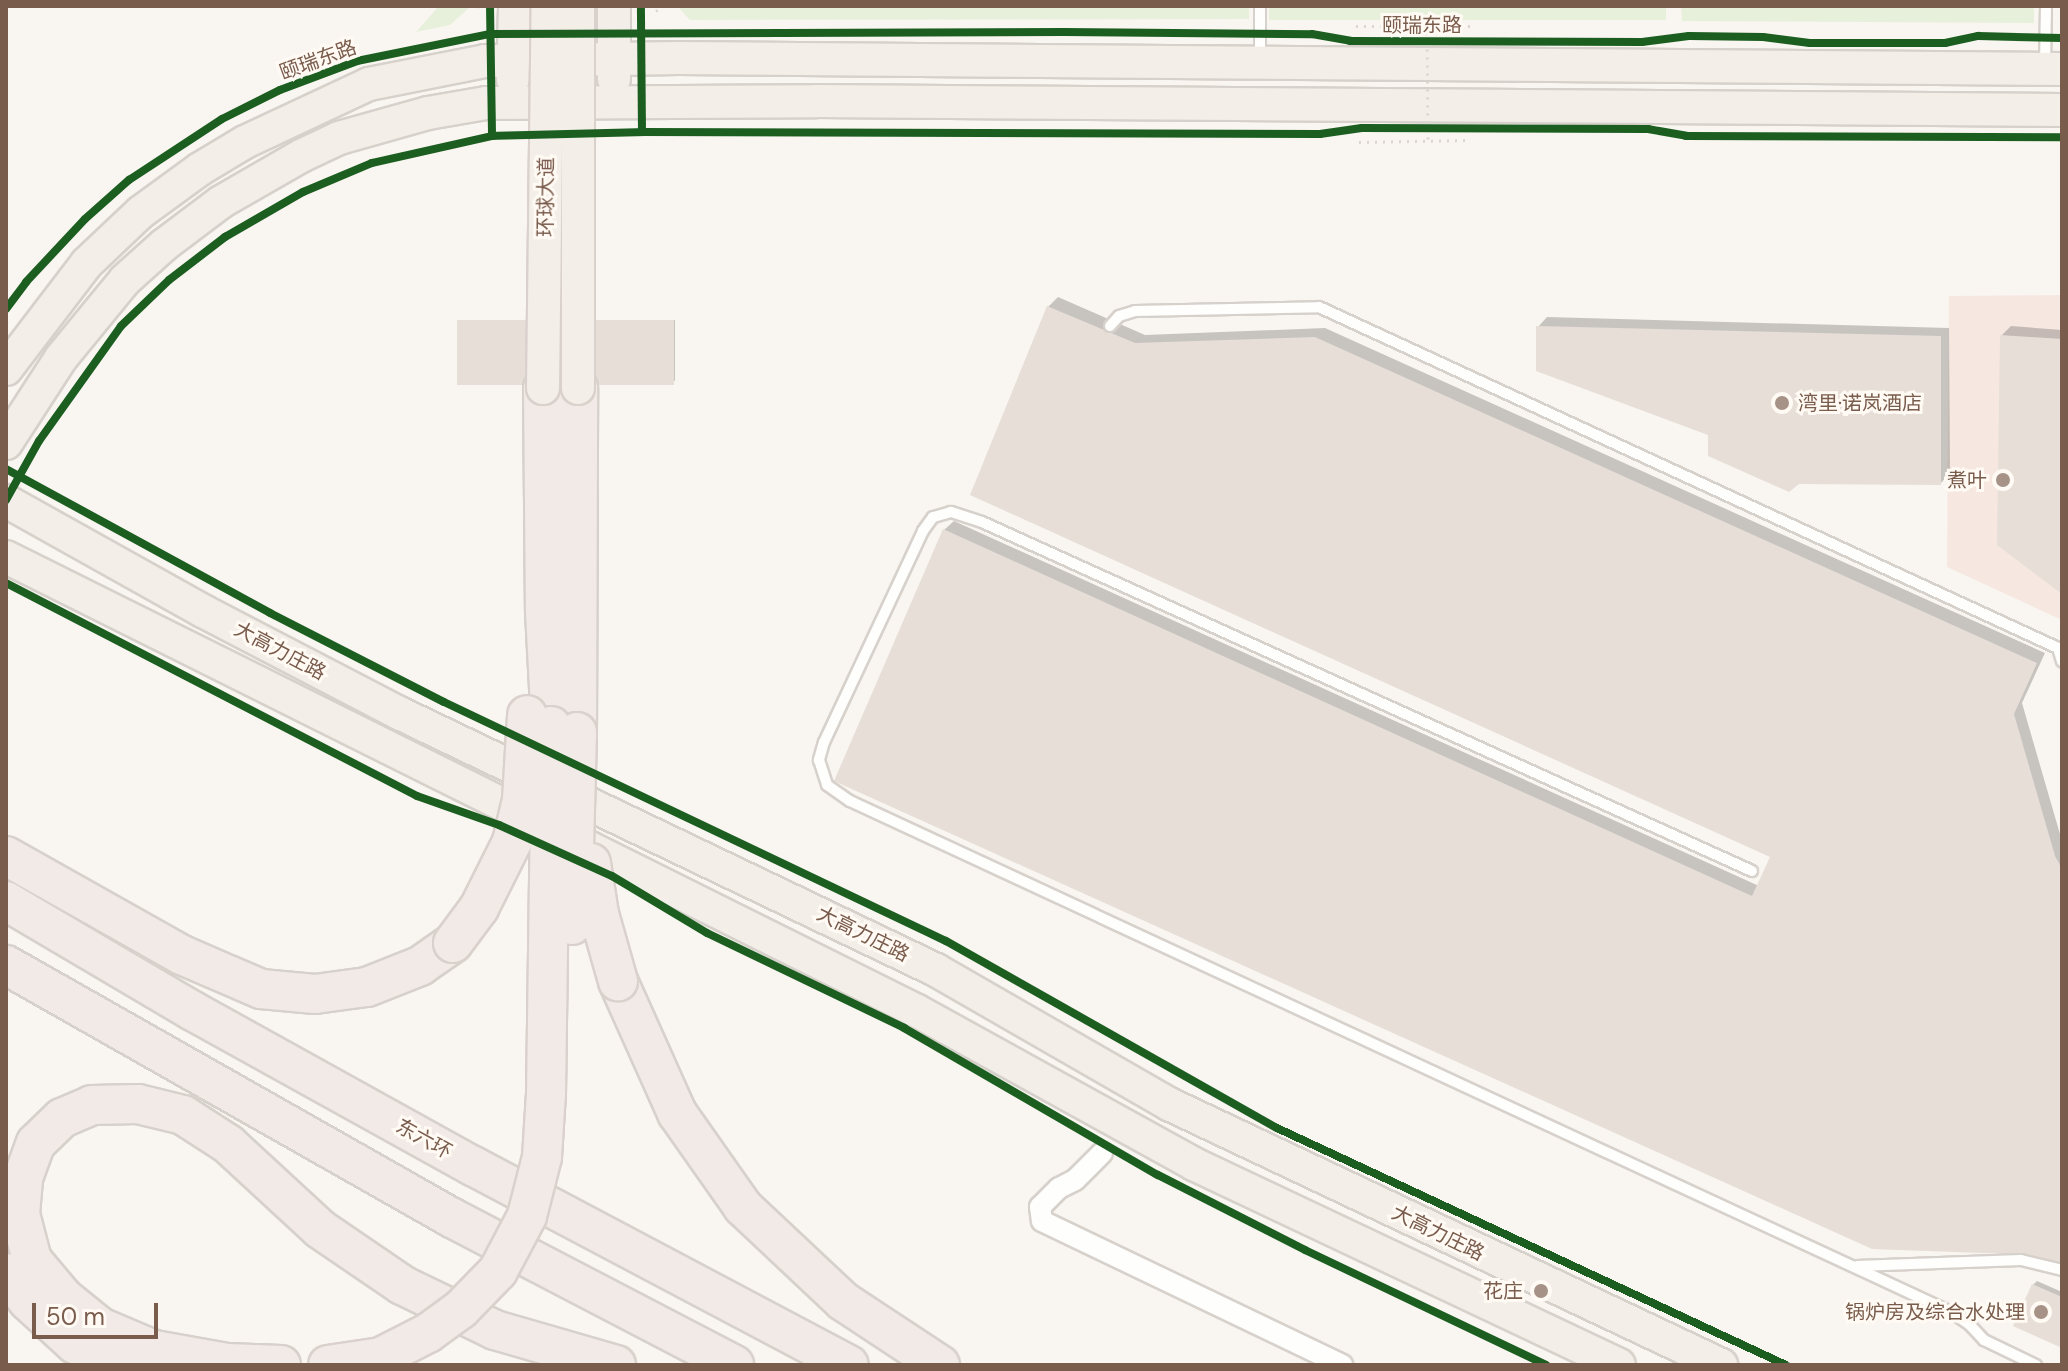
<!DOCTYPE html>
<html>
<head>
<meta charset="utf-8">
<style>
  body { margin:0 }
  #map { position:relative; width:2068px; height:1371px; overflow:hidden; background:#f9f5f0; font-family:"DM Sans","Noto Sans SC",sans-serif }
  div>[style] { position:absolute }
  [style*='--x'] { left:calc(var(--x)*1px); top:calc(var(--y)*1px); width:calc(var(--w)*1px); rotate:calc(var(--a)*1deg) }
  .commercial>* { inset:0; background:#f6e8e1 }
  .green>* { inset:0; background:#e7f0db }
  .shadow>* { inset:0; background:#0003 }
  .building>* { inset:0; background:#e6ded7 }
  .path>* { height:3px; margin-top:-1.5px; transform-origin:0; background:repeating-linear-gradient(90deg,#dcd5d0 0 2px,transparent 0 8px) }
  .roads { filter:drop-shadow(2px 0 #d7d1cb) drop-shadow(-2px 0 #d7d1cb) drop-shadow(0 2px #d7d1cb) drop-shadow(0 -2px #d7d1cb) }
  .lane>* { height:10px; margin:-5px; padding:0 5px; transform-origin:5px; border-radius:5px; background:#fefefd }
  .street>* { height:20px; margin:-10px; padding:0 10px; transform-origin:10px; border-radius:10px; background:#fefefd }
  .primary>* { height:32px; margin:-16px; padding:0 16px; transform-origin:16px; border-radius:16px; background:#f3eee8 }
  .highway>* { height:38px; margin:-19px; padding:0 19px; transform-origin:19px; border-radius:19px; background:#f2eae7 }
  .path-bridge>* { height:3px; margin-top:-1.5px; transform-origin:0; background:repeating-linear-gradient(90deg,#dcd5d0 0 2px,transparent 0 8px) }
  .bridges { filter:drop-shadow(2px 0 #dad1cc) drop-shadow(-2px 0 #dad1cc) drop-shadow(0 2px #dad1cc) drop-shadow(0 -2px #dad1cc) }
  .primary-bridge>* { height:32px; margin:-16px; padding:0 16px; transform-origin:16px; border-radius:16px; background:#f3eee8 }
  .highway-bridge>* { height:38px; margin:-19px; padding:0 19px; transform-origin:19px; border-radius:19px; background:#f2eae7 }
  .cycleway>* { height:8px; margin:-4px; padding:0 4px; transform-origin:4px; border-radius:4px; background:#1b5e20 }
  .dots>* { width:22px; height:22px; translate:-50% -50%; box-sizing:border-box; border:4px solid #fffaf3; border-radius:50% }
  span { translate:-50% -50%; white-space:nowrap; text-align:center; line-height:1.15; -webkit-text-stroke:6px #fffaf3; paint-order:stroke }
  .street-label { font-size:20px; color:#7a5c4d }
  .poi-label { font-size:20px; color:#7a5c4d }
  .left { translate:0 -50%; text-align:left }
  .right { translate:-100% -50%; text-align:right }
  .frame { position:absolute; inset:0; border:8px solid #7a5c4d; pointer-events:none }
  .scale { position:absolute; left:32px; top:1303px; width:126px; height:36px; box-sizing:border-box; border:4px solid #7a5c4d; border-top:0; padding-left:10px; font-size:24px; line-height:28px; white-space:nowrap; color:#7a5c4d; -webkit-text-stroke:6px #fffaf3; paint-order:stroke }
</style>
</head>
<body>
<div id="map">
  <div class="commercial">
    <i style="clip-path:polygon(2062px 295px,2062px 620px,1947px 567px,1949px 296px)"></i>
  </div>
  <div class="green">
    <i style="clip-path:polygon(439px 6px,471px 6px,450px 25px,416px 32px)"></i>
    <i style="clip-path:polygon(677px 6px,1249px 6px,1249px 19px,690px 20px)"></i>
    <i style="clip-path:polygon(1269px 6px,1666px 6px,1666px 20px,1269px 20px)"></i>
    <i style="clip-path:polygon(1681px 6px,2034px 6px,2034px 23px,1682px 21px)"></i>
  </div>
  <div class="shadow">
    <i style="clip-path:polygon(1058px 297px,1145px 335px,1325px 328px,2045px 653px,2022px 703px,2062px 841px,2062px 1262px,2010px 1252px,944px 530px,954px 521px,1759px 886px,1773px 856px,1048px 307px)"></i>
    <i style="clip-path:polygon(1547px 317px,1949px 328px,1950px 473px,1941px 483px,1710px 434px,1538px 327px)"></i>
    <i style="clip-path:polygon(461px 320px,675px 320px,675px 381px,459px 321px)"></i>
    <i style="clip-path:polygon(2011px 326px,2062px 330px,2062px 591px,2002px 335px)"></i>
    <i style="clip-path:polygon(2037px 1281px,2062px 1292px,2062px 1346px,2033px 1285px)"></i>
  </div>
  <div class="building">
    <i style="clip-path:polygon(1047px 306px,1135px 343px,1315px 337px,2037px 663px,2014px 714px,2055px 856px,2062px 869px,2062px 1264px,2010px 1254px,1872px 1249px,834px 781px,943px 529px,1752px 896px,1770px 857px,970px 495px)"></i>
    <i style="clip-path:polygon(457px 320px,674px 320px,674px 385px,457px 385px)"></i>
    <i style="clip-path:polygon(1536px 326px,1941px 336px,1941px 485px,1799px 484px,1789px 492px,1708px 456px,1708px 435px,1536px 371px)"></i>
    <i style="clip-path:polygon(2000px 335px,2062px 339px,2062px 594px,1997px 545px)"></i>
    <i style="clip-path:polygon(2032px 1284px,2062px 1297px,2062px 1348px,2013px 1326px)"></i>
  </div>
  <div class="path">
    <i style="--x:478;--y:6;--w:6;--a:31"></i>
    <i style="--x:656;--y:11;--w:9;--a:-32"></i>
    <i style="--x:1356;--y:26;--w:117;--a:0"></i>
    <i style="--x:1359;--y:142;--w:112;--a:-1"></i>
  </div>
  <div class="roads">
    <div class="lane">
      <i style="--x:1260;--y:60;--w:54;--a:-90"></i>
      <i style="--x:2045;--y:64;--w:58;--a:-89"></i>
      <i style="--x:1110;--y:326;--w:13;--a:-48"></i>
      <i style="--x:1119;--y:316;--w:17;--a:-17"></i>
      <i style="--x:1135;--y:311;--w:184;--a:-1.2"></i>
      <i style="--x:1319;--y:307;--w:814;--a:24.77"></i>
      <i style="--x:2058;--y:648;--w:14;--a:73"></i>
      <i style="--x:1752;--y:871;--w:845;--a:-155.62"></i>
      <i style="--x:982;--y:522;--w:33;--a:-162"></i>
      <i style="--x:951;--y:512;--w:19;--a:164"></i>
      <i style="--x:933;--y:517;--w:17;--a:126"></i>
      <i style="--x:923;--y:531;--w:233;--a:115.1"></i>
      <i style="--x:824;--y:742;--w:19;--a:106"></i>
      <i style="--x:819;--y:760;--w:26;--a:72"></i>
      <i style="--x:827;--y:785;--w:28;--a:35"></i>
      <i style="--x:850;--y:801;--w:1214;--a:24.9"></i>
      <i style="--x:1951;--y:1312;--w:23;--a:34"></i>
      <i style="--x:1970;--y:1325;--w:21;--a:47"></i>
      <i style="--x:1984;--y:1340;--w:58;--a:25.7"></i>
      <i style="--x:1857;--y:1266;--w:164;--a:-2.1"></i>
      <i style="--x:2021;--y:1260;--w:42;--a:13.7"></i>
    </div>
    <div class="street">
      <i style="--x:1102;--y:1153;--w:38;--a:135"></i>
      <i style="--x:1075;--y:1180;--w:18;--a:153"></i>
      <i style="--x:1059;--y:1188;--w:27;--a:135"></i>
      <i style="--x:1040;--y:1207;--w:14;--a:82"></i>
      <i style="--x:1042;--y:1221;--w:333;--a:25.6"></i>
    </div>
    <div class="primary">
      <i style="--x:614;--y:6;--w:73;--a:90"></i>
      <i style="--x:513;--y:79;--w:73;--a:-88.4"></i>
      <i style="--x:6;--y:369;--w:133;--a:-52.6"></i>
      <i style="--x:87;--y:263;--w:74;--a:-43.4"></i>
      <i style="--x:141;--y:212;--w:73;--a:-36.1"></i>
      <i style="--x:200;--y:169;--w:52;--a:-31"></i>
      <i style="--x:245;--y:142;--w:137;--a:-25.1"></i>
      <i style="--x:369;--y:84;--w:118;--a:-11.2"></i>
      <i style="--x:485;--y:61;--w:194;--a:-0.9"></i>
      <i style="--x:679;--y:58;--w:1383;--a:0.46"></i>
      <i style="--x:6;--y:443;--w:101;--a:-57.1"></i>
      <i style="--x:61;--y:358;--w:101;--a:-50.6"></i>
      <i style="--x:125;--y:280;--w:52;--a:-41.9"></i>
      <i style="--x:164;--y:245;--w:71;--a:-37"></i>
      <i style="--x:221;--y:202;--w:92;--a:-29.9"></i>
      <i style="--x:301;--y:156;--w:42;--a:-25.3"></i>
      <i style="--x:339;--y:138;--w:92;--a:-15.7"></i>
      <i style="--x:428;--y:113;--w:59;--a:-9.8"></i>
      <i style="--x:486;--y:103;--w:330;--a:-0.3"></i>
      <i style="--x:816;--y:101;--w:1246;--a:0.41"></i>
      <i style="--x:6;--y:501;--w:226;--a:29.2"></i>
      <i style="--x:203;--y:611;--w:221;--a:27.5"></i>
      <i style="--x:399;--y:713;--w:595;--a:25.58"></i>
      <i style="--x:936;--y:970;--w:269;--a:29.9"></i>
      <i style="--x:1169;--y:1104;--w:611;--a:25.31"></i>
      <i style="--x:6;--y:557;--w:1018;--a:26.49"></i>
      <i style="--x:917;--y:1011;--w:316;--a:28.9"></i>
      <i style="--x:1194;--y:1164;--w:470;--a:25.3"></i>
    </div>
    <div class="highway">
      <i style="--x:543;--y:388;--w:224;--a:89.5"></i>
      <i style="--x:545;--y:612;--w:114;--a:87"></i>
      <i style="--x:577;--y:732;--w:344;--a:-89.8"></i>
      <i style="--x:6;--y:856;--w:202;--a:29.4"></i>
      <i style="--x:182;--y:955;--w:86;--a:23.3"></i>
      <i style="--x:261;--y:989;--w:54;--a:5.3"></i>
      <i style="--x:315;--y:994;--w:52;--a:-7.7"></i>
      <i style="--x:367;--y:987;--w:57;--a:-21.6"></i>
      <i style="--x:420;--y:966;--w:40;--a:-34.9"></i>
      <i style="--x:6;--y:901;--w:217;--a:30.5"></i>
      <i style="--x:193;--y:1011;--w:320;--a:29"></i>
      <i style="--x:473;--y:1166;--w:425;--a:27.9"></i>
      <i style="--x:6;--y:965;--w:513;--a:29.56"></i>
      <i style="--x:452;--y:1218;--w:318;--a:27.5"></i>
      <i style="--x:618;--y:981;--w:145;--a:65.9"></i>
      <i style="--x:677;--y:1113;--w:115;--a:54.9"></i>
      <i style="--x:743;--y:1207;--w:137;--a:43.2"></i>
      <i style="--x:843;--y:1301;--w:116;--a:33.4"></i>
      <i style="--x:6;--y:1273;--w:36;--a:52"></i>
      <i style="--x:28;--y:1301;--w:64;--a:42.5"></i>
      <i style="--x:75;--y:1344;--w:55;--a:22.4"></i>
      <i style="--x:281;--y:1365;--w:54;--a:-177.9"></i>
      <i style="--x:227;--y:1363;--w:74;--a:-169.9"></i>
      <i style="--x:154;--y:1350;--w:59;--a:-156.9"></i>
      <i style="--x:100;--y:1327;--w:46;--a:-141.1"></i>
      <i style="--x:64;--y:1298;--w:50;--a:-130.1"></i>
      <i style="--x:32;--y:1260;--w:48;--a:-104.6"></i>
      <i style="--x:20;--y:1214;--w:36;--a:-85"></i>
      <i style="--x:23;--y:1178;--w:37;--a:-70"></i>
      <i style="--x:36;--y:1143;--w:36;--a:-44"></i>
      <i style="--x:62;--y:1118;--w:33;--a:-23"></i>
      <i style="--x:92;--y:1105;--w:46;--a:-1.2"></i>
      <i style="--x:138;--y:1104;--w:46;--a:13.7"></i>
      <i style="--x:183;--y:1115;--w:54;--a:32.8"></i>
      <i style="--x:228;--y:1144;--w:125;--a:42.7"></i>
      <i style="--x:320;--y:1229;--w:99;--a:34.3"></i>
      <i style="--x:402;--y:1285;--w:103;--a:25.8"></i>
      <i style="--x:495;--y:1330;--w:126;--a:16.1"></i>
    </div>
  </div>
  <div class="path-bridge">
    <i style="--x:1427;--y:25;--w:116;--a:89.5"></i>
  </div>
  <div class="bridges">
    <div class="primary-bridge">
      <i style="--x:543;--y:388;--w:382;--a:-89.3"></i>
      <i style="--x:578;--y:388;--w:382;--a:-90"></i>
    </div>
    <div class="highway-bridge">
      <i style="--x:591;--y:863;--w:52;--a:81.1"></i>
      <i style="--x:599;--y:914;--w:70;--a:74.2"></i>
      <i style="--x:572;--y:925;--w:193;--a:-88.5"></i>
      <i style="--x:453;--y:943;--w:44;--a:-53.4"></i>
      <i style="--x:479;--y:908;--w:74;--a:-63.4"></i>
      <i style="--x:512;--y:842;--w:43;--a:-76.6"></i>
      <i style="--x:522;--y:800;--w:85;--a:-86.6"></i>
      <i style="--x:328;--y:1365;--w:54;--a:-8.6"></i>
      <i style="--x:381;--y:1357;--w:53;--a:-27.1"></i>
      <i style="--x:428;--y:1333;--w:41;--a:-36"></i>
      <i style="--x:461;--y:1309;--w:53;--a:-45.8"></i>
      <i style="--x:498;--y:1271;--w:62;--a:-62.2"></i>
      <i style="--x:527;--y:1216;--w:61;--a:-75.7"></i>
      <i style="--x:542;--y:1157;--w:63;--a:-86.4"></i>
      <i style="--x:546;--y:1094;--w:368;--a:-89.2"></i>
    </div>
  </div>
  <div class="cycleway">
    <i style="--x:490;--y:6;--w:130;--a:89.1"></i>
    <i style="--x:492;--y:136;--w:150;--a:-1.5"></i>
    <i style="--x:642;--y:132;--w:126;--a:-90.5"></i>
    <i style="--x:642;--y:132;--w:678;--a:0.17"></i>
    <i style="--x:1320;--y:134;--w:42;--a:-8.1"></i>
    <i style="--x:1362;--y:128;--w:286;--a:0.2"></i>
    <i style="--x:1648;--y:129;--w:39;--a:10"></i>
    <i style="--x:1686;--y:136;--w:376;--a:0.2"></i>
    <i style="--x:6;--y:309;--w:34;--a:-53"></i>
    <i style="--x:26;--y:282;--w:86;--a:-46.9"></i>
    <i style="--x:85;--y:219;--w:59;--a:-41.6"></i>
    <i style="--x:129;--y:180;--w:111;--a:-33.3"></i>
    <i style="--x:222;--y:119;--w:65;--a:-26.6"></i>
    <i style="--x:280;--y:90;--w:82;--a:-20.6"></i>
    <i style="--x:357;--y:61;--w:136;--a:-11.5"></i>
    <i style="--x:490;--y:34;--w:574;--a:-0.2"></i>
    <i style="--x:1064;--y:32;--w:248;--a:0.5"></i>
    <i style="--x:1312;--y:34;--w:39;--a:10"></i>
    <i style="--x:1350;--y:41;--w:292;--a:0.2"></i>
    <i style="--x:1642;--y:42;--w:47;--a:-7.3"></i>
    <i style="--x:1689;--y:36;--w:74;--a:0.8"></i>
    <i style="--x:1763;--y:37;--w:47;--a:7.3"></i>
    <i style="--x:1810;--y:43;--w:135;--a:0"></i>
    <i style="--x:1945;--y:43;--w:34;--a:-12"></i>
    <i style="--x:1978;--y:36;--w:84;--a:1.4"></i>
    <i style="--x:6;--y:469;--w:301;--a:28.6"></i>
    <i style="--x:270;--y:613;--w:195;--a:27.1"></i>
    <i style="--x:444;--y:702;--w:556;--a:25.46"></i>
    <i style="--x:946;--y:941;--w:380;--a:29.5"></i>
    <i style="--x:1277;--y:1128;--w:561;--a:24.97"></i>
    <i style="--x:6;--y:500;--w:68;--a:-60.8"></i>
    <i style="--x:39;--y:441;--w:141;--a:-54.5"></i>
    <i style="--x:121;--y:326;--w:66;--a:-43.8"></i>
    <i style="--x:169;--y:280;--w:71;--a:-37.5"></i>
    <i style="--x:225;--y:237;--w:90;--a:-30"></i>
    <i style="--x:303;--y:192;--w:75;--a:-22.8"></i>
    <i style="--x:372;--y:163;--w:123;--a:-12.7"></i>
    <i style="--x:6;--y:583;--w:463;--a:27.4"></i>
    <i style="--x:417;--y:796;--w:87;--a:19.5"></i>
    <i style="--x:499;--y:825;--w:124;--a:24.3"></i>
    <i style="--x:612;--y:876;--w:111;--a:31"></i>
    <i style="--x:707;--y:933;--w:219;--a:25.7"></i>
    <i style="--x:904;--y:1028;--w:293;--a:30.1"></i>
    <i style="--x:1158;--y:1175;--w:165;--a:27"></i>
    <i style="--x:1305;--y:1250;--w:267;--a:25.5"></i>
  </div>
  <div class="dots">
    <i style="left:1782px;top:403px;background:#a69286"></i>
    <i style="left:2003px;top:480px;background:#a69286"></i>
    <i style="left:1541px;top:1291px;background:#a69286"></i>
    <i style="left:2041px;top:1312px;background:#a69286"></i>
  </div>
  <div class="street-label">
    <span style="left:1422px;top:25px">颐瑞东路</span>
    <span style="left:318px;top:60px;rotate:-20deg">颐瑞东路</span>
    <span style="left:546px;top:197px;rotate:-89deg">环球大道</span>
    <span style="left:280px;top:651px;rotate:28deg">大高力庄路</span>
    <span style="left:863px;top:934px;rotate:26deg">大高力庄路</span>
    <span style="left:424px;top:1139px;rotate:29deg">东六环</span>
    <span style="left:1438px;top:1233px;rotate:26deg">大高力庄路</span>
  </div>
  <div class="poi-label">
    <span class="left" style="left:1798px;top:403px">湾里·诺岚酒店</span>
    <span class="right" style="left:1987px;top:480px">煮叶</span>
    <span class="right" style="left:1523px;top:1291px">花庄</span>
    <span class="right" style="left:2025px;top:1312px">锅炉房及综合水处理</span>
  </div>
  <div class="frame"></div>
  <div class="scale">50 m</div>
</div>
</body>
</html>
